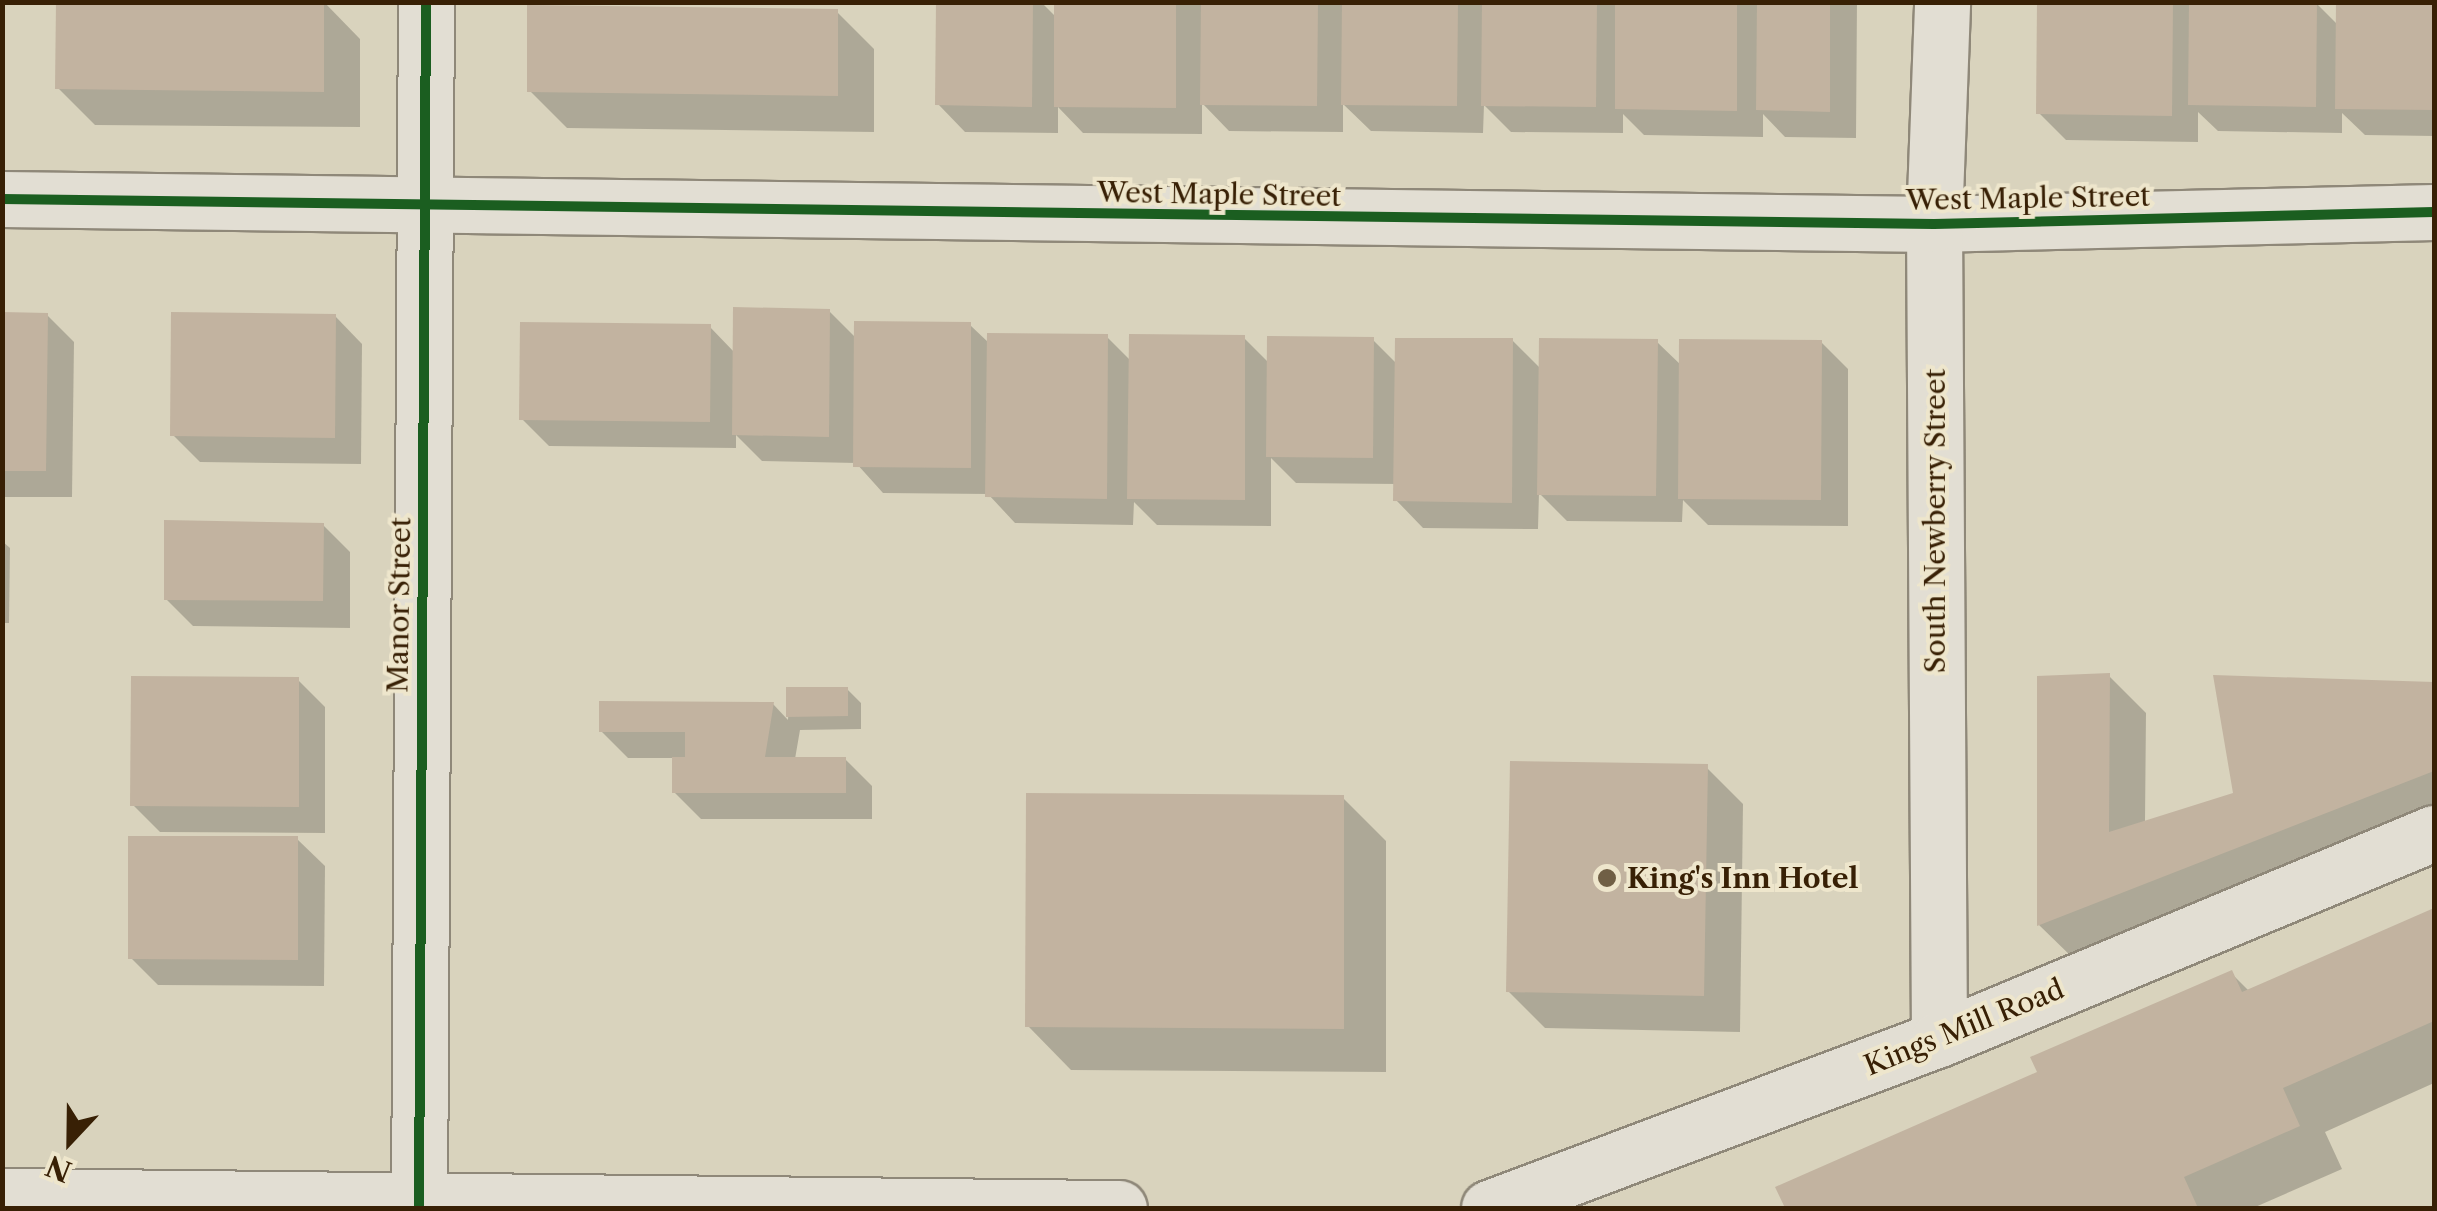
<!DOCTYPE html>
<html>
<head>
<meta charset="utf-8">
<style>
  body { margin:0 }
  #map { position:relative; width:2437px; height:1211px; overflow:hidden; background:#d9d3bd; font-family:"Libre Caslon Text",serif }
  div>[style] { position:absolute }
  [style*='--x'] { left:calc(var(--x)*1px); top:calc(var(--y)*1px); width:calc(var(--w)*1px); rotate:calc(var(--a)*1deg) }
  .shadow>* { inset:0; background:#0003 }
  .building>* { inset:0; background:#c2b3a0 }
  .roads { filter:drop-shadow(2px 0 #8f8879) drop-shadow(-2px 0 #8f8879) drop-shadow(0 2px #8f8879) drop-shadow(0 -2px #8f8879) }
  .minor>* { height:55px; margin:-27.5px; padding:0 27.5px; transform-origin:27.5px; border-radius:27.5px; background:#e2ded3 }
  .cycleway>* { height:10px; margin:-5px; padding:0 5px; transform-origin:5px; border-radius:5px; background:#1b5e20 }
  .dots>* { width:28px; height:28px; translate:-50% -50%; box-sizing:border-box; border:5px solid #eee6cc; border-radius:50% }
  span { translate:-50% -50%; white-space:nowrap; text-align:center; line-height:1.15; -webkit-text-stroke:8px #eee6cc; paint-order:stroke }
  .street-label { font-size:28px; color:#382005 }
  .poi-label { font-size:28px; color:#382005; font-weight:700 }
  .left { translate:0 -50%; text-align:left }
  .frame { position:absolute; inset:0; border:5px solid #382005; pointer-events:none }
  .north { position:absolute; left:20px; top:1091px; width:100px; height:100px; -webkit-text-stroke:8px #eee6cc; paint-order:stroke; rotate:202deg; font-size:28px; font-weight:700; line-height:40px; text-align:center; color:#382005 }
  .north::after { content:''; display:block; margin:auto; width:35px; height:45px; background:#382005; clip-path:polygon(50% 0,100% 100%,50% 72%,0 100%) }
</style>
</head>
<body>
<div id="map">
  <div class="shadow">
    <i style="clip-path:polygon(324px 2px,360px 39px,360px 127px,95px 125px,58px 88px)"></i>
    <i style="clip-path:polygon(938px 2px,1041px 2px,1057px 18px,1057px 2px,1857px 2px,1856px 138px,1785px 137px,1763px 114px,1763px 137px,1644px 135px,1623px 114px,1623px 133px,1511px 132px,1484px 105px,1483px 133px,1371px 131px,1343px 104px,1343px 132px,1229px 131px,1202px 103px,1202px 134px,1083px 133px,1058px 107px,1058px 133px,965px 132px,938px 104px)"></i>
    <i style="clip-path:polygon(2040px 2px,2316px 3px,2339px 26px,2339px 5px,2434px 6px,2434px 136px,2365px 135px,2342px 113px,2342px 133px,2218px 131px,2198px 112px,2198px 142px,2066px 140px,2039px 113px)"></i>
    <i style="clip-path:polygon(837px 12px,874px 49px,874px 132px,567px 128px,530px 91px)"></i>
    <i style="clip-path:polygon(829px 311px,857px 339px,970px 325px,989px 343px,1107px 337px,1131px 361px,1244px 338px,1269px 363px,1373px 340px,1397px 364px,1512px 340px,1541px 369px,1657px 342px,1682px 366px,1821px 342px,1848px 369px,1848px 526px,1708px 525px,1683px 500px,1682px 522px,1567px 521px,1539px 493px,1538px 529px,1423px 528px,1396px 500px,1396px 484px,1296px 483px,1271px 458px,1271px 526px,1157px 525px,1134px 502px,1133px 525px,1015px 523px,988px 494px,883px 493px,856px 463px,762px 461px,736px 435px,736px 448px,549px 446px,522px 419px,710px 327px,735px 353px)"></i>
    <i style="clip-path:polygon(2px 315px,47px 315px,74px 342px,72px 497px,2px 497px)"></i>
    <i style="clip-path:polygon(335px 316px,362px 344px,361px 464px,200px 462px,173px 435px)"></i>
    <i style="clip-path:polygon(323px 525px,350px 552px,350px 628px,193px 626px,166px 599px)"></i>
    <i style="clip-path:polygon(2px 541px,10px 548px,9px 623px,2px 623px)"></i>
    <i style="clip-path:polygon(2109px 676px,2146px 713px,2145px 823px,2236px 795px,2216px 677px,2434px 684px,2434px 822px,2076px 961px,2039px 925px)"></i>
    <i style="clip-path:polygon(298px 680px,325px 707px,325px 833px,160px 832px,133px 805px)"></i>
    <i style="clip-path:polygon(847px 689px,861px 703px,861px 729px,800px 730px,795px 759px,845px 759px,872px 786px,872px 819px,701px 819px,674px 792px,675px 758px,628px 758px,601px 731px,773px 704px,788px 720px,789px 690px)"></i>
    <i style="clip-path:polygon(1706px 767px,1743px 804px,1740px 1032px,1545px 1028px,1508px 991px)"></i>
    <i style="clip-path:polygon(1342px 797px,1386px 841px,1386px 1072px,1071px 1070px,1028px 1026px)"></i>
    <i style="clip-path:polygon(297px 839px,325px 866px,324px 986px,158px 985px,131px 958px)"></i>
    <i style="clip-path:polygon(2434px 910px,2434px 1083px,2325px 1132px,2342px 1169px,2253px 1208px,1787px 1208px,1778px 1188px,2040px 1074px,2231px 973px,2249px 991px)"></i>
  </div>
  <div class="building">
    <i style="clip-path:polygon(56px 2px,324px 2px,324px 92px,55px 89px)"></i>
    <i style="clip-path:polygon(936px 2px,1033px 2px,1032px 107px,935px 105px)"></i>
    <i style="clip-path:polygon(1054px 2px,1176px 2px,1176px 108px,1054px 107px)"></i>
    <i style="clip-path:polygon(1201px 2px,1318px 2px,1317px 106px,1200px 105px)"></i>
    <i style="clip-path:polygon(1342px 2px,1458px 2px,1457px 106px,1341px 105px)"></i>
    <i style="clip-path:polygon(1482px 2px,1597px 2px,1596px 107px,1481px 106px)"></i>
    <i style="clip-path:polygon(1615px 2px,1737px 2px,1737px 111px,1615px 109px)"></i>
    <i style="clip-path:polygon(1757px 2px,1830px 2px,1830px 112px,1756px 110px)"></i>
    <i style="clip-path:polygon(2037px 2px,2173px 2px,2172px 116px,2036px 114px)"></i>
    <i style="clip-path:polygon(2189px 2px,2317px 2px,2316px 107px,2188px 105px)"></i>
    <i style="clip-path:polygon(2336px 2px,2434px 3px,2434px 110px,2335px 109px)"></i>
    <i style="clip-path:polygon(527px 5px,838px 9px,838px 96px,527px 92px)"></i>
    <i style="clip-path:polygon(733px 307px,830px 309px,829px 437px,732px 435px)"></i>
    <i style="clip-path:polygon(2px 312px,48px 313px,46px 471px,2px 471px)"></i>
    <i style="clip-path:polygon(171px 312px,336px 314px,335px 438px,170px 436px)"></i>
    <i style="clip-path:polygon(854px 321px,971px 322px,971px 468px,853px 467px)"></i>
    <i style="clip-path:polygon(520px 322px,711px 324px,710px 422px,519px 420px)"></i>
    <i style="clip-path:polygon(987px 333px,1108px 334px,1107px 499px,985px 497px)"></i>
    <i style="clip-path:polygon(1129px 334px,1245px 335px,1245px 500px,1127px 499px)"></i>
    <i style="clip-path:polygon(1267px 336px,1374px 337px,1373px 458px,1266px 457px)"></i>
    <i style="clip-path:polygon(1395px 338px,1513px 338px,1512px 503px,1393px 501px)"></i>
    <i style="clip-path:polygon(1539px 338px,1658px 339px,1656px 496px,1537px 495px)"></i>
    <i style="clip-path:polygon(1679px 339px,1822px 340px,1821px 500px,1678px 499px)"></i>
    <i style="clip-path:polygon(164px 520px,324px 523px,323px 601px,164px 600px)"></i>
    <i style="clip-path:polygon(2110px 673px,2109px 832px,2233px 793px,2213px 675px,2434px 682px,2434px 771px,2037px 926px,2037px 676px)"></i>
    <i style="clip-path:polygon(131px 676px,299px 677px,299px 807px,130px 806px)"></i>
    <i style="clip-path:polygon(786px 687px,848px 687px,848px 716px,786px 717px)"></i>
    <i style="clip-path:polygon(599px 701px,774px 702px,765px 757px,846px 757px,846px 793px,672px 793px,672px 757px,685px 757px,685px 732px,599px 732px)"></i>
    <i style="clip-path:polygon(1510px 761px,1708px 764px,1704px 996px,1506px 992px)"></i>
    <i style="clip-path:polygon(1026px 793px,1344px 795px,1344px 1029px,1025px 1027px)"></i>
    <i style="clip-path:polygon(128px 836px,298px 836px,298px 960px,128px 959px)"></i>
    <i style="clip-path:polygon(2434px 908px,2434px 1021px,2283px 1088px,2300px 1126px,2184px 1177px,2198px 1208px,1785px 1208px,1775px 1187px,2037px 1072px,2030px 1057px,2232px 970px,2242px 992px)"></i>
  </div>
  <div class="roads">
    <div class="minor">
      <i style="--x:2;--y:199;--w:1932;--a:0.74"></i>
      <i style="--x:1934;--y:224;--w:500;--a:-1.37"></i>
      <i style="--x:1939;--y:1039;--w:815;--a:-90.35"></i>
      <i style="--x:1934;--y:224;--w:222;--a:-87.9"></i>
      <i style="--x:2;--y:1196;--w:1117;--a:0.62"></i>
      <i style="--x:419;--y:1208;--w:1206;--a:-89.67"></i>
      <i style="--x:1489;--y:1208;--w:481;--a:-20.6"></i>
      <i style="--x:1939;--y:1039;--w:536;--a:-22.6"></i>
    </div>
  </div>
  <div class="cycleway">
    <i style="--x:2;--y:199;--w:1932;--a:0.74"></i>
    <i style="--x:1934;--y:224;--w:500;--a:-1.37"></i>
    <i style="--x:419;--y:1208;--w:1206;--a:-89.67"></i>
  </div>
  <div class="dots">
    <i style="left:1607px;top:878px;background:#705f45"></i>
  </div>
  <div class="street-label">
    <span style="left:1219px;top:194px;rotate:1deg">West Maple Street</span>
    <span style="left:2028px;top:198px;rotate:-1deg">West Maple Street</span>
    <span style="left:1935px;top:521px;rotate:-90deg">South Newberry Street</span>
    <span style="left:399px;top:605px;rotate:-89deg">Manor Street</span>
    <span style="left:1964px;top:1027px;rotate:-22deg">Kings Mill Road</span>
  </div>
  <div class="poi-label">
    <span class="left" style="left:1627px;top:878px">King's Inn Hotel</span>
  </div>
  <div class="frame"></div>
  <div class="north">N</div>
</div>
</body>
</html>
